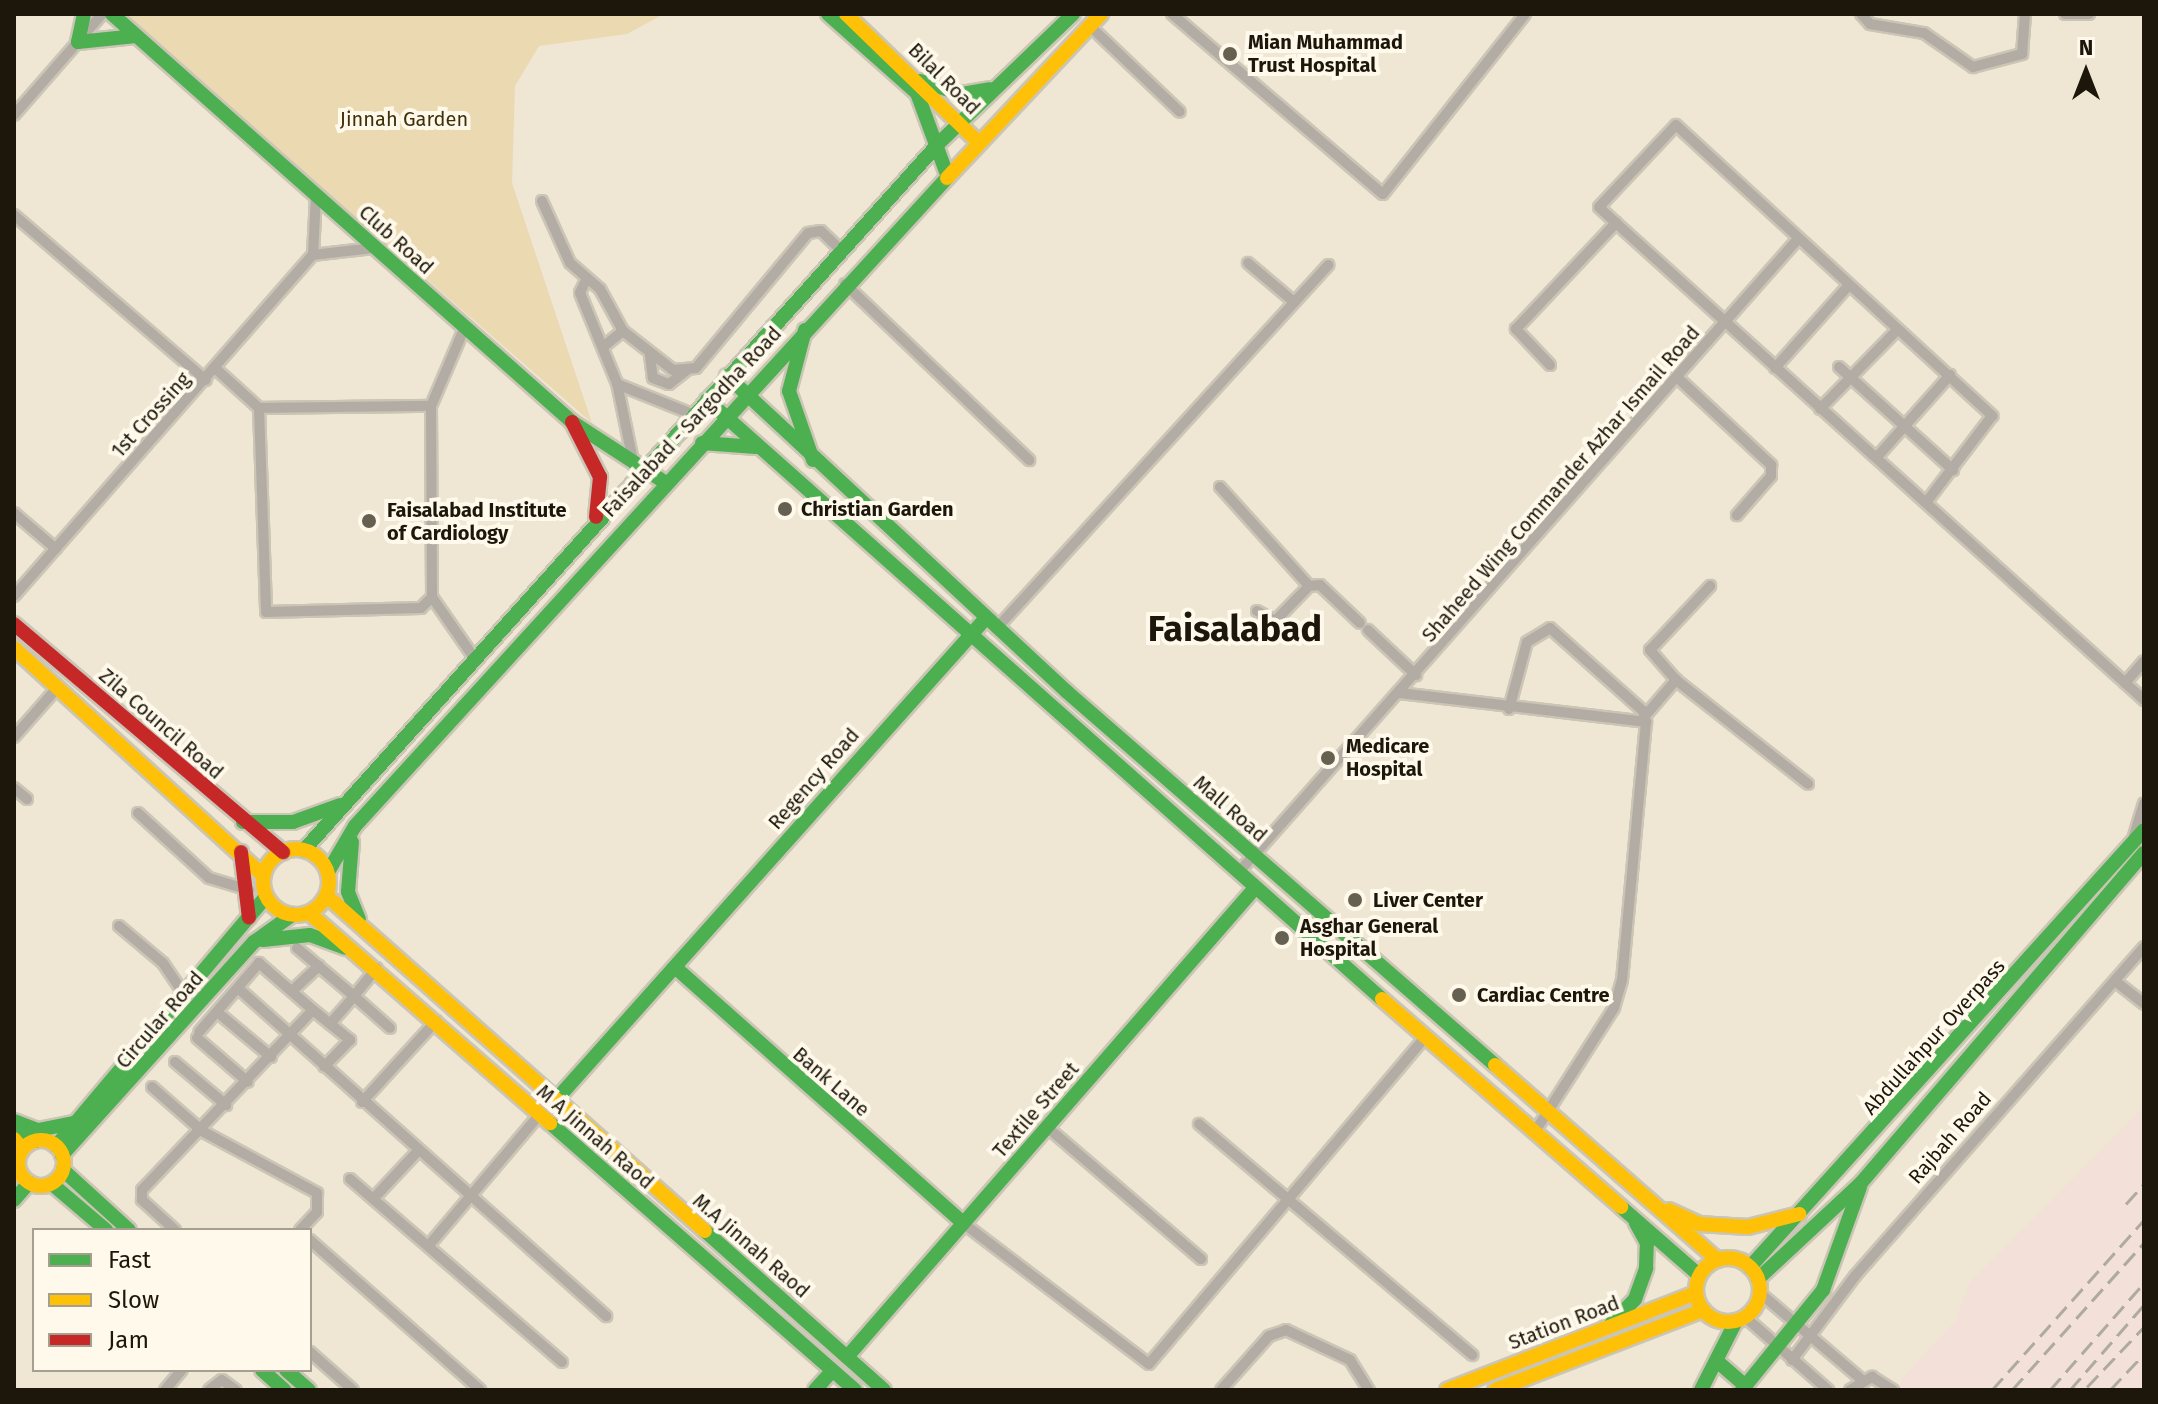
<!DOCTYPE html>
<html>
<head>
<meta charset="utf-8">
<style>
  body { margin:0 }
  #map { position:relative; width:2158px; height:1404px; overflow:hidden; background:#efe7d4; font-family:"Fira Sans",sans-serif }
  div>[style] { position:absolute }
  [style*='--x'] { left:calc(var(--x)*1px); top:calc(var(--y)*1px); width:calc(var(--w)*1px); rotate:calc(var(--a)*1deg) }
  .industrial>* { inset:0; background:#f3e0d8 }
  .green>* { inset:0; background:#ebd9b1 }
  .roads { filter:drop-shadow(2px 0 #cbc5b6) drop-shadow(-2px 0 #cbc5b6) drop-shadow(0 2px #cbc5b6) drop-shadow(0 -2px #cbc5b6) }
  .street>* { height:10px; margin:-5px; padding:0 5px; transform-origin:5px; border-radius:5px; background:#b3aca5 }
  .fast>* { height:14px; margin:-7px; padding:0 7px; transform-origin:7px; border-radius:7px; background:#4caf50 }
  .slow>* { height:14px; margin:-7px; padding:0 7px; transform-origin:7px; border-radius:7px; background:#ffc107 }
  .slow>.ring { margin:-7px; padding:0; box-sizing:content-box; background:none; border:14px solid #ffc107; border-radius:50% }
  .jam>* { height:14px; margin:-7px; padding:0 7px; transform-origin:7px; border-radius:7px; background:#c62828 }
  .rail>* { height:3px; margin-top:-1.5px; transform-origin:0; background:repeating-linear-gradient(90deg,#afaa9f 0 16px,transparent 0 24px) }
  .dots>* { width:22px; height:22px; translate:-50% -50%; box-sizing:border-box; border:4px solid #fff9eb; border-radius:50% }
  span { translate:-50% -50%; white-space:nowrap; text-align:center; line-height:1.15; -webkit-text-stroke:8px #fff9eb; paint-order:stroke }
  .poi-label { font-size:20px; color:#1c170a; font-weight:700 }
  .left { translate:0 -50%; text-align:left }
  .street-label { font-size:20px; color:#1c170a }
  .park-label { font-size:20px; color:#3f3009 }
  .town-label { font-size:36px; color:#1c170a; font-weight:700 }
  .frame { position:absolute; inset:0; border:16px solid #1c170a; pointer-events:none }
  .legend { position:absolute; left:32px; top:1228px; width:280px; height:144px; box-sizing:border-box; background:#fff9eb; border:2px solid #a49f91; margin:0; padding:10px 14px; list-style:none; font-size:24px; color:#1c170a }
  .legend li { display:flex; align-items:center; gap:16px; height:40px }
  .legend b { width:40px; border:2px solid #a49f91 }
  .north { position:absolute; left:2046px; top:32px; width:80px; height:80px; -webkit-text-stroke:6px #fff9eb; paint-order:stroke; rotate:0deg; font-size:22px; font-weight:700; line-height:32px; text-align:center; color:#1c170a }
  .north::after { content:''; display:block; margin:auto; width:28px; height:36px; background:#1c170a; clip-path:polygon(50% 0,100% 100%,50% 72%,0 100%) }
</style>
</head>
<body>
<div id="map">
  <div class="industrial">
    <i style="clip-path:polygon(2144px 1107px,2144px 1390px,1900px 1390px,1902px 1378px,1956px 1320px,1970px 1282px)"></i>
  </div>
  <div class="green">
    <i style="clip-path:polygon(122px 14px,664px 14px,627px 34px,539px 46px,515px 86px,512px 183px,592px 423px)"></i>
  </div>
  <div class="roads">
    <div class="street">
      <i style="--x:1172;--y:14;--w:277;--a:40.5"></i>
      <i style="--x:1383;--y:194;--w:229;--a:-51.7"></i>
      <i style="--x:1861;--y:14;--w:13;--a:48"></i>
      <i style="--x:1870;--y:24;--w:55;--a:9.5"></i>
      <i style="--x:1924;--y:33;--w:60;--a:34.8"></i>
      <i style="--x:1973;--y:67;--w:51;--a:-14.9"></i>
      <i style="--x:2022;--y:54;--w:40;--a:-85.7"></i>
      <i style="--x:2065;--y:14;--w:24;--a:0"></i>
      <i style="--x:1090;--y:26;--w:124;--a:43.7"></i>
      <i style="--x:14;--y:115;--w:134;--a:-48.9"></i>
      <i style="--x:542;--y:201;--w:68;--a:65.7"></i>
      <i style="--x:570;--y:263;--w:40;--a:41"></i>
      <i style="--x:600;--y:289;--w:48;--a:61.3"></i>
      <i style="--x:623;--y:331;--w:63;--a:38"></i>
      <i style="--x:673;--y:370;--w:23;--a:-5"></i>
      <i style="--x:696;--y:368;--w:175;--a:-50.3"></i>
      <i style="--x:808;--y:233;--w:13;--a:-9"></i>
      <i style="--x:821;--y:231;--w:30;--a:44"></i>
      <i style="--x:14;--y:215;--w:253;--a:40.7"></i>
      <i style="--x:1616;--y:223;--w:23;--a:-137"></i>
      <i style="--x:1599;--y:207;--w:112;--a:-46.8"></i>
      <i style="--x:1676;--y:125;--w:430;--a:42.6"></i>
      <i style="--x:1992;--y:416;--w:106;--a:127.3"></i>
      <i style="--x:313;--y:255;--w:60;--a:-6.7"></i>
      <i style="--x:1248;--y:263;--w:60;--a:40.3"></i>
      <i style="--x:586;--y:280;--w:14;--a:115"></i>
      <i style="--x:580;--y:293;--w:97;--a:67.7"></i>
      <i style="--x:617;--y:383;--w:85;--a:78.4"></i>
      <i style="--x:845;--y:284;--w:255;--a:43.7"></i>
      <i style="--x:603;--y:347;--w:26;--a:-39"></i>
      <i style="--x:650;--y:355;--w:23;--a:83"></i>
      <i style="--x:653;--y:378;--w:17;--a:21"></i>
      <i style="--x:669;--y:384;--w:23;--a:-38"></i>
      <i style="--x:1550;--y:365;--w:50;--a:-133.4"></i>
      <i style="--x:1516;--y:329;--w:146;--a:-46.7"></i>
      <i style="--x:1616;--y:223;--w:712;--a:42.09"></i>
      <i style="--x:1839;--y:367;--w:154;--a:42.1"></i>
      <i style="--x:1775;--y:368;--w:110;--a:-48.3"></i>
      <i style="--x:216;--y:369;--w:58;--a:42.2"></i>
      <i style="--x:259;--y:408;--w:204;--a:88"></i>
      <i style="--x:266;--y:612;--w:155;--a:-1.5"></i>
      <i style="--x:421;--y:608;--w:16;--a:-45"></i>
      <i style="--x:432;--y:597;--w:191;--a:-90.3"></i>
      <i style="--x:431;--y:406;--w:84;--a:-66.8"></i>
      <i style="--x:1680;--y:380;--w:125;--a:43"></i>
      <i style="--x:1771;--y:465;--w:11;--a:90"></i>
      <i style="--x:1771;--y:476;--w:52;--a:131.1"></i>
      <i style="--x:617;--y:384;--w:81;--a:21.8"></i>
      <i style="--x:259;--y:408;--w:172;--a:-0.7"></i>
      <i style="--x:1820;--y:409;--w:110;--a:-45.7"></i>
      <i style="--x:1877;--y:457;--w:110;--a:-48.3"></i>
      <i style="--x:1220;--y:487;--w:133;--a:48"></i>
      <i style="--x:1309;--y:586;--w:11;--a:-5"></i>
      <i style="--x:1320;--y:585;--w:55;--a:43.5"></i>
      <i style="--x:14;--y:513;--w:55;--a:40.6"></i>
      <i style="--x:14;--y:596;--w:454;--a:-48.8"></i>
      <i style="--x:313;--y:255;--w:59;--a:-87.1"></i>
      <i style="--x:432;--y:597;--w:75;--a:55.3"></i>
      <i style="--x:1257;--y:611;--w:21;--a:29"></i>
      <i style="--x:1275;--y:621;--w:49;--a:-45.8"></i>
      <i style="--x:996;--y:629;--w:493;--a:-47.6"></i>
      <i style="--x:1368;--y:630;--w:66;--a:43.2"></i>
      <i style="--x:1676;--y:680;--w:40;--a:-131"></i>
      <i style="--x:1650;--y:650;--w:88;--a:-46.8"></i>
      <i style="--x:2125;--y:683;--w:29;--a:-49"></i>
      <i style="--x:1400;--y:693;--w:248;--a:6.7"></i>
      <i style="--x:1646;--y:722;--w:259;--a:95.3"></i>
      <i style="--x:1622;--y:980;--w:29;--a:106"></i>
      <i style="--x:1614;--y:1008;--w:148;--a:122.6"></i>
      <i style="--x:1509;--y:709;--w:69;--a:-75"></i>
      <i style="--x:1527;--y:642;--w:27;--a:-31"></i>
      <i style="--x:1550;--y:628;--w:125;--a:41.7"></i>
      <i style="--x:1643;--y:711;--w:11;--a:75"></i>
      <i style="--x:1645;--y:716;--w:48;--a:-49.3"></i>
      <i style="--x:1676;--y:680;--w:168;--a:38.2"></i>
      <i style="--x:14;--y:737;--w:67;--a:-48.7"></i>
      <i style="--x:14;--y:788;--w:17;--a:40"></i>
      <i style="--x:138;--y:813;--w:96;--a:42.5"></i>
      <i style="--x:209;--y:878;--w:42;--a:16.7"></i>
      <i style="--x:2134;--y:836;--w:34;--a:-73"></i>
      <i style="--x:1238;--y:873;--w:846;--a:-48.55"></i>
      <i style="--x:119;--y:926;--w:57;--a:40.1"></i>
      <i style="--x:163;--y:963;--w:37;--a:56"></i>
      <i style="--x:297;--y:948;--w:75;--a:40.1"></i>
      <i style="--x:354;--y:996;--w:36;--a:-51"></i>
      <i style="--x:2115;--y:981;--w:37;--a:38"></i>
      <i style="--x:239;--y:989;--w:492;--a:41.7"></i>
      <i style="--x:292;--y:991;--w:37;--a:-43"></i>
      <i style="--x:313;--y:1010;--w:48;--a:39"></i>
      <i style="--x:350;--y:1040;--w:37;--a:134"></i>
      <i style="--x:222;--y:1016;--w:64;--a:39.9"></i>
      <i style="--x:330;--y:1024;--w:37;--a:-49"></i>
      <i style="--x:354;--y:996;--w:48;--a:41.6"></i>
      <i style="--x:197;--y:1038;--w:67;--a:40.8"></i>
      <i style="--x:175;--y:1062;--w:67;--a:40.1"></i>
      <i style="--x:152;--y:1087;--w:67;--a:41.3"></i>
      <i style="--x:202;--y:1131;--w:131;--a:28.3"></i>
      <i style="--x:317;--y:1193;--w:19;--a:90"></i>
      <i style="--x:317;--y:1212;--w:25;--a:133"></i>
      <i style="--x:362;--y:1102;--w:110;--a:-47.6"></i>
      <i style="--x:1199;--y:1124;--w:358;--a:40.2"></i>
      <i style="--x:1047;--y:1127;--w:203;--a:40.6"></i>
      <i style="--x:350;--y:1179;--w:280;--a:40.8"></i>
      <i style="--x:374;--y:1198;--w:64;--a:-46.9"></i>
      <i style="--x:963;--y:1223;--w:233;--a:37.2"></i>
      <i style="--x:1149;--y:1364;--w:428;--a:-49.8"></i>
      <i style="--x:175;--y:1230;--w:45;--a:-137.7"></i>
      <i style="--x:142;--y:1200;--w:10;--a:-90"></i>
      <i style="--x:142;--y:1190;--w:248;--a:-46.5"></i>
      <i style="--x:313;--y:1010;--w:72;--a:-139"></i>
      <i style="--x:259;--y:963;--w:91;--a:131"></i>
      <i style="--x:310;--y:1240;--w:227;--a:41.4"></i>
      <i style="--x:430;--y:1244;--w:169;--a:-49.8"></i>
      <i style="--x:1760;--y:1293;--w:133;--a:40.4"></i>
      <i style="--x:1745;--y:1317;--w:111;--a:41.3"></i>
      <i style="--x:310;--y:1352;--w:57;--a:41.5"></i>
      <i style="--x:1792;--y:1360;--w:105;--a:-53.1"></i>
      <i style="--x:1855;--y:1276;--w:438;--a:-48.7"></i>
      <i style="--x:165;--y:1390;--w:26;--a:-50"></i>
      <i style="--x:209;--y:1390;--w:16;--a:-38"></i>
      <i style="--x:222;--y:1380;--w:17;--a:36"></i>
      <i style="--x:1221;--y:1390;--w:72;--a:-48.4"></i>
      <i style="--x:1269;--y:1336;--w:18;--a:-19"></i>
      <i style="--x:1286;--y:1330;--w:71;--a:25.1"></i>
      <i style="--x:1350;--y:1360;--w:36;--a:58"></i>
      <i style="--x:1850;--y:1390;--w:26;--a:-31"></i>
      <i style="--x:1872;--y:1377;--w:25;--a:32"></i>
    </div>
    <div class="fast">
      <i style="--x:112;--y:14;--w:615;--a:41.57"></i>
      <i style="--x:572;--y:422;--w:108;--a:33"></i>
      <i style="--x:828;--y:14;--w:119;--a:41.6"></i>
      <i style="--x:917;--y:93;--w:84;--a:69.8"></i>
      <i style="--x:78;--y:42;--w:58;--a:-5.9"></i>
      <i style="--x:78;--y:42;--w:29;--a:-78"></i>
      <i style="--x:920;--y:81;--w:44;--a:17.2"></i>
      <i style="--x:962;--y:94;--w:28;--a:-10"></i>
      <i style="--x:805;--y:330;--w:63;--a:104.7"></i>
      <i style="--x:789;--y:391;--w:73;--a:70.8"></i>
      <i style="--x:727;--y:376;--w:463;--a:42.9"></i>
      <i style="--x:1066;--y:691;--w:569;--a:41.08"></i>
      <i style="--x:707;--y:400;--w:902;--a:41.59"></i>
      <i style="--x:702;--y:443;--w:54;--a:4.2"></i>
      <i style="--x:243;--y:822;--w:50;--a:0"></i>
      <i style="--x:293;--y:822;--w:50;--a:-19.9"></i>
      <i style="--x:352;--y:842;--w:50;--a:94.6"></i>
      <i style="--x:348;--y:892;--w:29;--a:68"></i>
      <i style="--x:304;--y:850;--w:950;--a:-48.07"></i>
      <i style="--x:939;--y:143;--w:186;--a:-43.9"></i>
      <i style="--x:328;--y:872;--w:53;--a:-59.6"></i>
      <i style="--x:355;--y:826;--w:878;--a:-47.59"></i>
      <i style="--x:263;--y:940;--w:47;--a:-6.1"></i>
      <i style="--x:310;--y:935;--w:37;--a:20"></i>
      <i style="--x:676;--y:968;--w:384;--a:41.6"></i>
      <i style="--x:555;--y:1101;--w:646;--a:-48.26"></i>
      <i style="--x:14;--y:1121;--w:26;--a:21"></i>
      <i style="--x:38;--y:1130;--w:37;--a:-11"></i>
      <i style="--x:550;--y:1123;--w:405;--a:41.2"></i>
      <i style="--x:17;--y:1124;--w:25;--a:43"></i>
      <i style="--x:56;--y:1146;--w:326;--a:-49.9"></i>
      <i style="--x:62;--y:1155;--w:287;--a:-48"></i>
      <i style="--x:254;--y:942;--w:47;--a:-35.4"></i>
      <i style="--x:63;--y:1170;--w:89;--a:42.3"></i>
      <i style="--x:14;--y:1172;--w:5;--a:-11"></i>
      <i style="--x:52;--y:1184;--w:71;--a:40.4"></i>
      <i style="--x:14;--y:1200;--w:23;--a:-49"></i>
      <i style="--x:1621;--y:1207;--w:103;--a:41.1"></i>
      <i style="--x:705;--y:1231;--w:239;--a:41.6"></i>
      <i style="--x:1750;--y:1267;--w:588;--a:-47.96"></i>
      <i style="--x:1758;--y:1279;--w:141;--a:-43"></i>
      <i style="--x:1861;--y:1183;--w:435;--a:-49.4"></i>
      <i style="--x:1611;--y:1324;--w:35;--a:-46"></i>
      <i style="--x:1635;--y:1299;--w:33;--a:-70"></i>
      <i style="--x:1646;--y:1268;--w:25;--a:-88"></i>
      <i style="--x:1647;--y:1243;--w:23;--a:-119"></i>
      <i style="--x:847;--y:1357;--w:622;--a:-48.98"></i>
      <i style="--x:1718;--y:1362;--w:37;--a:41"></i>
      <i style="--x:262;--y:1370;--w:30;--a:42"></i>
      <i style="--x:286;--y:1370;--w:30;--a:41"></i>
      <i style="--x:815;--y:1390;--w:25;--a:-48"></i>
      <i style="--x:1701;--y:1390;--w:77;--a:-63.1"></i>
      <i style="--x:1742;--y:1390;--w:129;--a:-51"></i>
      <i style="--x:1823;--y:1290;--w:109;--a:-70.2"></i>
    </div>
    <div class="slow">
      <i style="--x:846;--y:14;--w:182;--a:44.1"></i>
      <i style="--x:947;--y:178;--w:225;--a:-46.8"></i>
      <i style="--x:14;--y:648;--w:338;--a:42.4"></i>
      <i class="ring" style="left:263px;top:849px;width:52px;height:52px"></i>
      <i style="--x:327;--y:896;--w:505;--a:41.55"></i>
      <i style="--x:309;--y:913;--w:320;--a:41.1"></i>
      <i style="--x:1382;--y:999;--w:317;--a:41"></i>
      <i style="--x:1495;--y:1065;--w:296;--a:41.2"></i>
      <i style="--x:14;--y:1139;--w:13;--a:51"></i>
      <i class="ring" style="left:18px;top:1140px;width:32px;height:32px"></i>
      <i style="--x:1669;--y:1210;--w:33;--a:25"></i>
      <i style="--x:1699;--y:1224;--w:49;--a:3.5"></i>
      <i style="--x:1748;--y:1227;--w:53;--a:-14.3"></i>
      <i class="ring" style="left:1696px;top:1258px;width:50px;height:50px"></i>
      <i style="--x:1447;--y:1390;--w:267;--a:-21.3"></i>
      <i style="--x:1495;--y:1390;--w:223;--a:-21"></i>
    </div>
    <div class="jam">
      <i style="--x:572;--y:422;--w:62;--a:63"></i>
      <i style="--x:600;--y:477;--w:40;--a:95.7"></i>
      <i style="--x:14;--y:624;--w:353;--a:40.3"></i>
      <i style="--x:241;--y:852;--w:66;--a:83.1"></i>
    </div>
  </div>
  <div class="rail">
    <i style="--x:2126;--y:1204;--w:27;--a:-48"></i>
    <i style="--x:2087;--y:1387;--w:83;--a:-46.5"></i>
    <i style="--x:1992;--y:1390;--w:228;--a:-48.2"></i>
    <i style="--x:2012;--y:1390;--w:198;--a:-48.1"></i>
    <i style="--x:2050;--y:1390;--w:142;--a:-48.7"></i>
    <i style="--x:2070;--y:1390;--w:113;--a:-49"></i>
    <i style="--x:2110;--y:1390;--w:50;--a:-46.6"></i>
  </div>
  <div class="dots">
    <i style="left:1230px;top:54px;background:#666051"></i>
    <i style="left:785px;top:509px;background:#666051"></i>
    <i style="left:369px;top:521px;background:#666051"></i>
    <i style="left:1328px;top:758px;background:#666051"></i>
    <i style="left:1355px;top:900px;background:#666051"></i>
    <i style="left:1282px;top:938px;background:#666051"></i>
    <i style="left:1459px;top:995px;background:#666051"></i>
  </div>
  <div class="poi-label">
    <span class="left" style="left:1248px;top:54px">Mian Muhammad<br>Trust Hospital</span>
    <span class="left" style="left:801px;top:509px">Christian Garden</span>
    <span class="left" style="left:387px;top:522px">Faisalabad Institute<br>of Cardiology</span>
    <span class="left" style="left:1346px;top:758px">Medicare<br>Hospital</span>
    <span class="left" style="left:1373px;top:900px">Liver Center</span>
    <span class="left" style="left:1300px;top:938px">Asghar General<br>Hospital</span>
    <span class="left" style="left:1477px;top:995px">Cardiac Centre</span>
  </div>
  <div class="street-label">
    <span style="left:944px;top:79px;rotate:45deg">Bilal Road</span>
    <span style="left:396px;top:240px;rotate:42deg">Club Road</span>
    <span style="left:151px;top:415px;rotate:-48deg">1st Crossing</span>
    <span style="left:692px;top:422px;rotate:-47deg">Faisalabad - Sargodha Road</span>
    <span style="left:1561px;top:484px;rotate:-49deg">Shaheed Wing Commander Azhar Ismail Road</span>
    <span style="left:161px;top:724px;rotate:41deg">Zila Council Road</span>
    <span style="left:814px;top:779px;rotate:-49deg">Regency Road</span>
    <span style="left:1230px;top:809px;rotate:41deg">Mall Road</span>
    <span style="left:160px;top:1020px;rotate:-49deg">Circular Road</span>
    <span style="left:1934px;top:1037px;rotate:-48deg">Abdullahpur Overpass</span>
    <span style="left:831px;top:1082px;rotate:41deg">Bank Lane</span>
    <span style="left:1036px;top:1110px;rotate:-49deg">Textile Street</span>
    <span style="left:595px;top:1137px;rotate:41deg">M A Jinnah Raod</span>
    <span style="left:1950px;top:1138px;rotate:-49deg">Rajbah Road</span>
    <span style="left:751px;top:1246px;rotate:41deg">M.A Jinnah Raod</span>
    <span style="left:1564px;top:1323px;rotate:-21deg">Station Road</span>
  </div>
  <div class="park-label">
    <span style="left:404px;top:119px">Jinnah Garden</span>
  </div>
  <div class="town-label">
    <span style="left:1235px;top:630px">Faisalabad</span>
  </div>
  <div class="frame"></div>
  <ul class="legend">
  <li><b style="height:10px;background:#4caf50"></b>Fast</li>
  <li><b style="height:10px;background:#ffc107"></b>Slow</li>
  <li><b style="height:10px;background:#c62828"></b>Jam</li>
  </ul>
  <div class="north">N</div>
</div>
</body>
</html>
